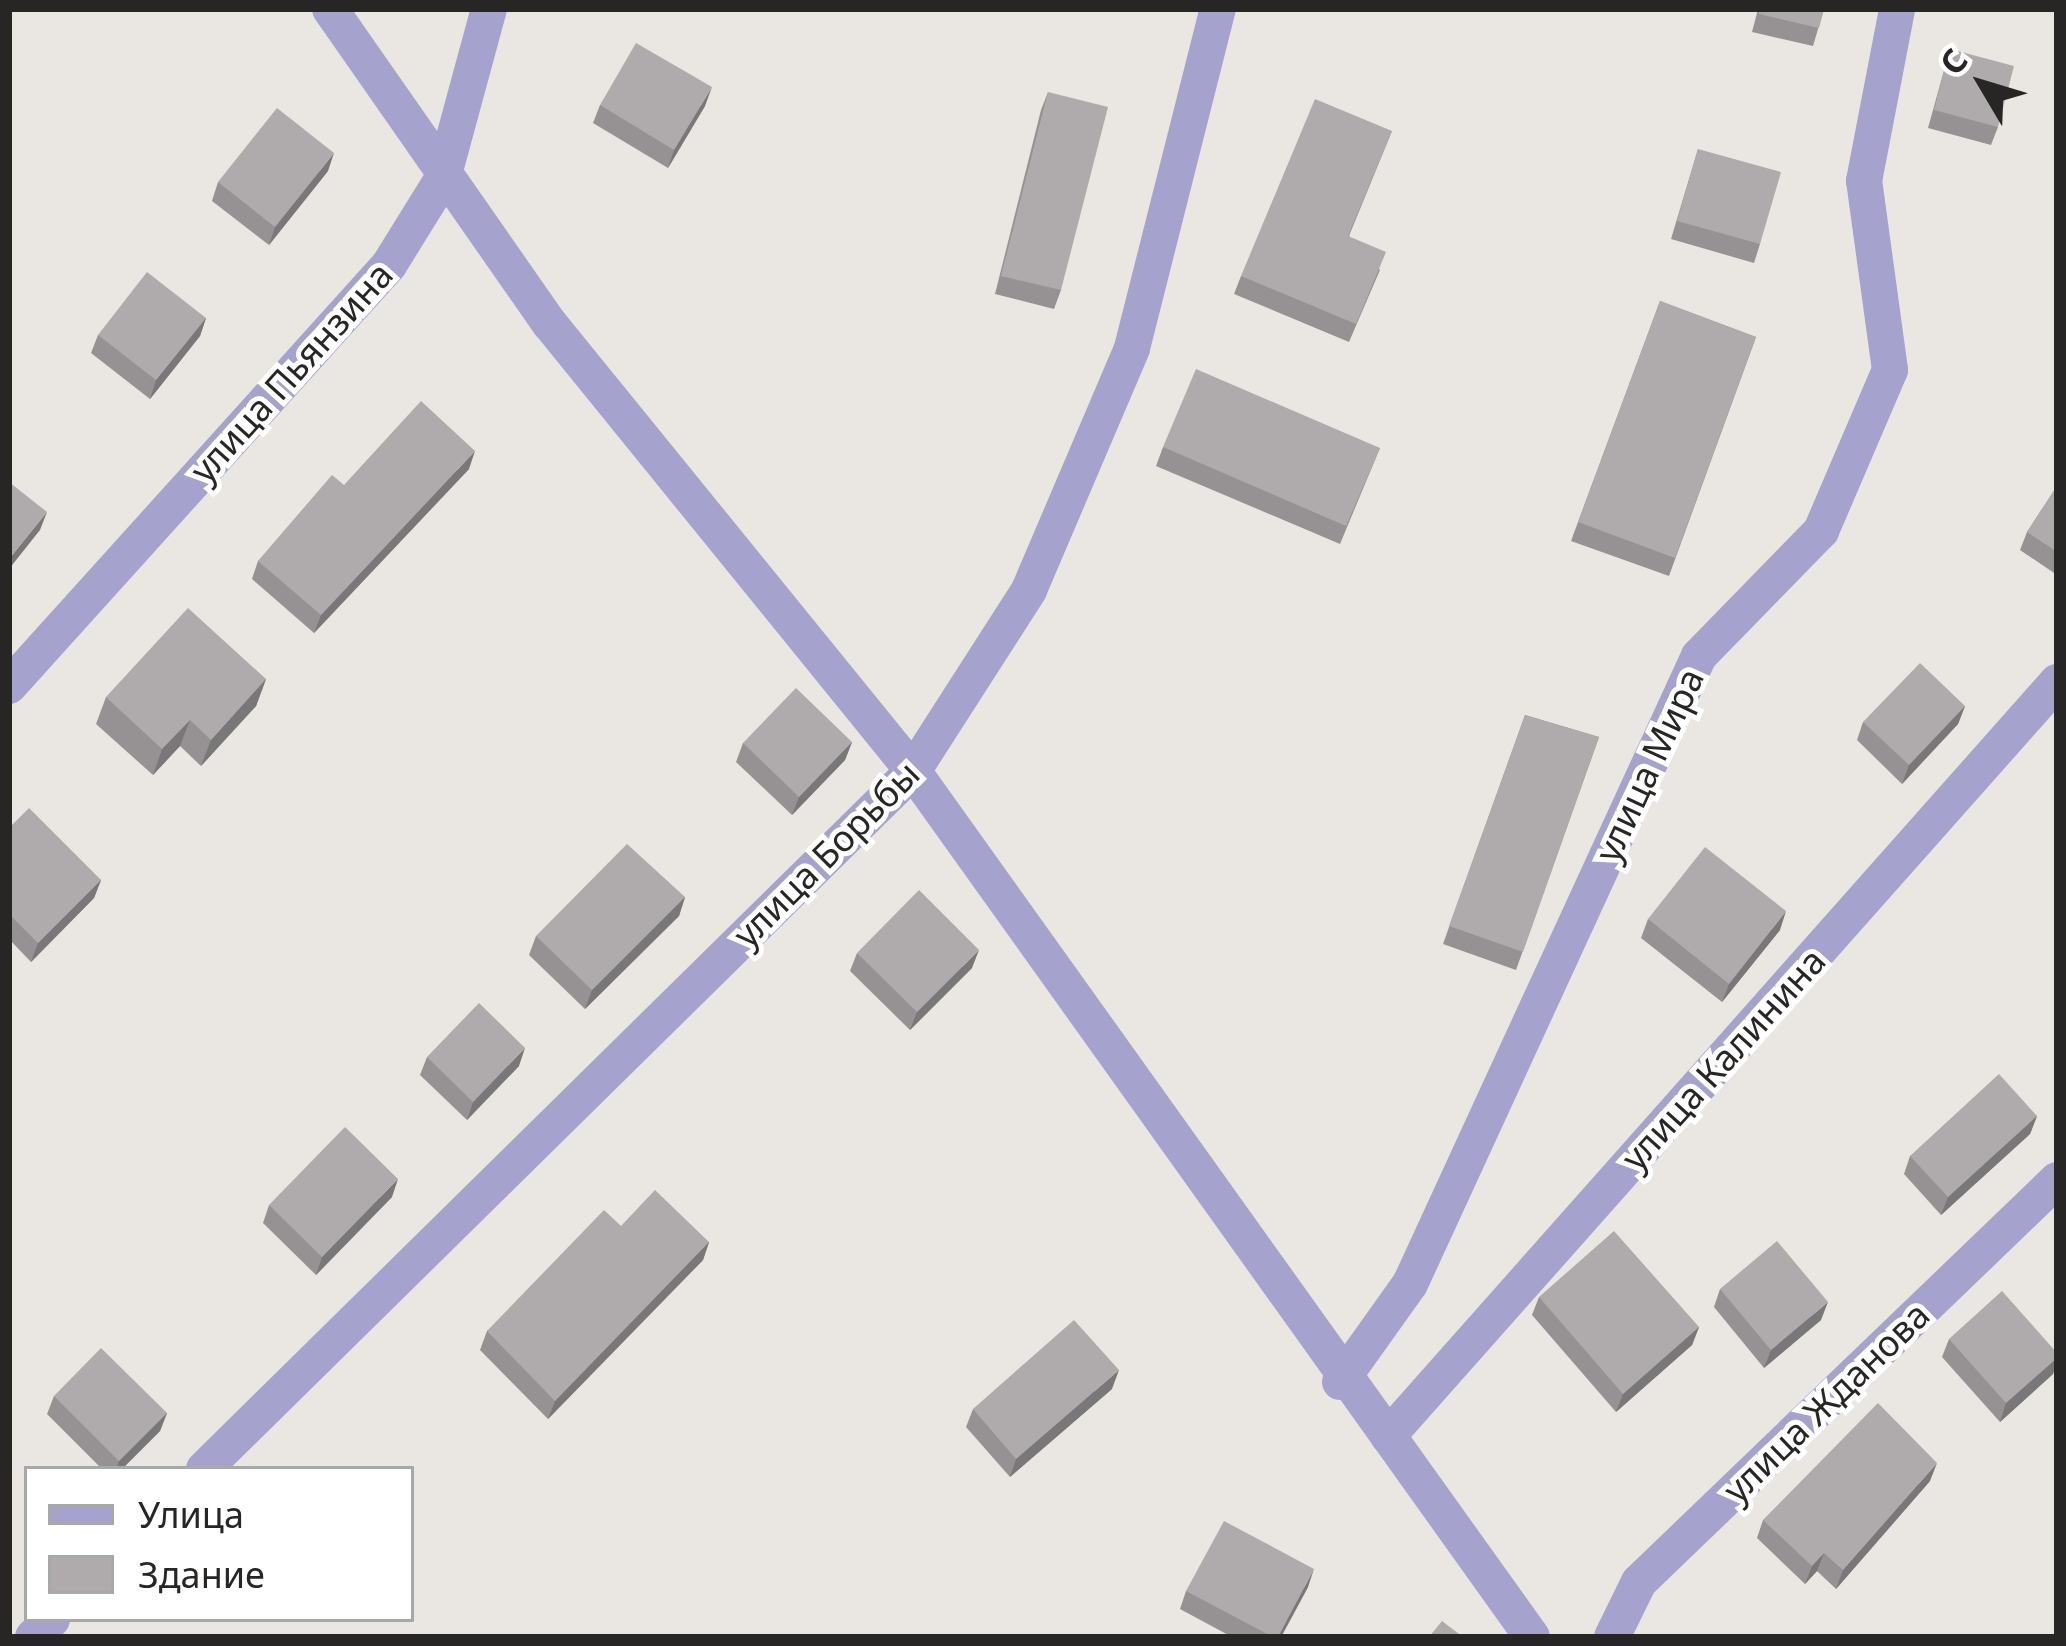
<!DOCTYPE html>
<html>
<head>
<meta charset="utf-8">
<style>
  body { margin:0 }
  #map { position:relative; width:2066px; height:1646px; overflow:hidden; background:#eae6e2; font-family:"Noto Sans",sans-serif }
  div>[style] { position:absolute }
  [style*='--x'] { left:calc(var(--x)*1px); top:calc(var(--y)*1px); width:calc(var(--w)*1px); rotate:calc(var(--a)*1deg) }
  .minor>* { height:36px; margin:-18px; padding:0 18px; transform-origin:18px; border-radius:18px; background:#a5a2cd }
  .tertiary>* { height:36px; margin:-18px; padding:0 18px; transform-origin:18px; border-radius:18px; background:#a5a2cd }
  .wall>* { inset:0; background:#969294 }
  .shaded-wall>* { inset:0; background:#7a7778 }
  .building>* { inset:0; background:#afaaac }
  span { translate:-50% -50%; white-space:nowrap; text-align:center; line-height:1.15; -webkit-text-stroke:10px #fff; paint-order:stroke }
  .street-label { font-size:36px; color:#282625 }
  .frame { position:absolute; inset:0; border:12px solid #282625; pointer-events:none }
  .legend { position:absolute; left:24px; top:1466px; width:390px; height:156px; box-sizing:border-box; background:#fff; border:3px solid #a9a8a8; margin:0; padding:15px 21px; list-style:none; font-size:36px; color:#282625 }
  .legend li { display:flex; align-items:center; gap:24px; height:60px }
  .legend b { width:60px; border:3px solid #a9a8a8 }
  .north { position:absolute; left:1922px; top:24px; width:120px; height:120px; -webkit-text-stroke:9px #fff; paint-order:stroke; rotate:308deg; font-size:33px; font-weight:700; line-height:48px; text-align:center; color:#282625 }
  .north::after { content:''; display:block; margin:auto; width:42px; height:54px; background:#282625; clip-path:polygon(50% 0,100% 100%,50% 72%,0 100%) }
</style>
</head>
<body>
<div id="map">
  <div class="minor">
    <i style="--x:9;--y:686;--w:567;--a:-47.93"></i>
    <i style="--x:389;--y:265;--w:102;--a:-58.2"></i>
    <i style="--x:443;--y:178;--w:175;--a:-74.8"></i>
    <i style="--x:1340;--y:1382;--w:120;--a:-54.5"></i>
    <i style="--x:1410;--y:1284;--w:691;--a:-65.29"></i>
    <i style="--x:1699;--y:656;--w:175;--a:-45.7"></i>
    <i style="--x:1821;--y:531;--w:175;--a:-66.8"></i>
    <i style="--x:1890;--y:370;--w:191;--a:-97.8"></i>
    <i style="--x:1864;--y:181;--w:175;--a:-79.1"></i>
    <i style="--x:1388;--y:1436;--w:1008;--a:-48.42"></i>
    <i style="--x:204;--y:1469;--w:995;--a:-44.55"></i>
    <i style="--x:913;--y:771;--w:215;--a:-57.3"></i>
    <i style="--x:1029;--y:590;--w:263;--a:-66.9"></i>
    <i style="--x:1132;--y:348;--w:350;--a:-75.8"></i>
    <i style="--x:33;--y:1637;--w:26;--a:-43"></i>
    <i style="--x:1612;--y:1637;--w:61;--a:-63.9"></i>
    <i style="--x:1639;--y:1582;--w:580;--a:-43.88"></i>
  </div>
  <div class="tertiary">
    <i style="--x:330;--y:9;--w:384;--a:55.1"></i>
    <i style="--x:550;--y:324;--w:576;--a:50.92"></i>
    <i style="--x:913;--y:771;--w:1064;--a:54.44"></i>
  </div>
  <div class="wall">
    <i style="clip-path:polygon(1758px 9px,1824px 9px,1813px 46px,1752px 32px)"></i>
    <i style="clip-path:polygon(1950px 49px,1998px 127px,1991px 145px,1928px 128px)"></i>
    <i style="clip-path:polygon(1048px 92px,1061px 290px,1054px 309px,995px 294px,1041px 110px)"></i>
    <i style="clip-path:polygon(600px 105px,705px 106px,668px 168px,593px 123px)"></i>
    <i style="clip-path:polygon(1392px 131px,1349px 236px,1380px 270px,1349px 342px,1234px 294px,1241px 276px)"></i>
    <i style="clip-path:polygon(1698px 149px,1760px 244px,1754px 263px,1671px 239px)"></i>
    <i style="clip-path:polygon(328px 171px,269px 245px,212px 201px,218px 182px)"></i>
    <i style="clip-path:polygon(1660px 301px,1756px 337px,1669px 576px,1571px 541px)"></i>
    <i style="clip-path:polygon(206px 318px,200px 336px,150px 399px,91px 353px,98px 335px)"></i>
    <i style="clip-path:polygon(1163px 447px,1380px 448px,1340px 544px,1156px 466px)"></i>
    <i style="clip-path:polygon(469px 469px,314px 633px,252px 579px,258px 561px,344px 485px)"></i>
    <i style="clip-path:polygon(2057px 486px,2057px 575px,2020px 550px,2027px 532px)"></i>
    <i style="clip-path:polygon(266px 679px,256px 706px,201px 766px,180px 746px,153px 775px,96px 724px,106px 697px)"></i>
    <i style="clip-path:polygon(1965px 706px,1958px 724px,1902px 784px,1857px 740px,1863px 722px)"></i>
    <i style="clip-path:polygon(1525px 715px,1599px 737px,1516px 970px,1443px 944px)"></i>
    <i style="clip-path:polygon(852px 742px,845px 760px,792px 815px,736px 762px,743px 743px)"></i>
    <i style="clip-path:polygon(9px 828px,101px 880px,94px 898px,31px 962px,9px 939px)"></i>
    <i style="clip-path:polygon(685px 897px,679px 916px,585px 1009px,529px 955px,536px 936px)"></i>
    <i style="clip-path:polygon(1648px 919px,1780px 930px,1722px 1002px,1641px 938px)"></i>
    <i style="clip-path:polygon(857px 953px,972px 968px,910px 1030px,850px 971px)"></i>
    <i style="clip-path:polygon(427px 1057px,519px 1066px,467px 1120px,420px 1075px)"></i>
    <i style="clip-path:polygon(2037px 1116px,2030px 1134px,1941px 1215px,1904px 1174px,1910px 1156px)"></i>
    <i style="clip-path:polygon(392px 1197px,316px 1275px,263px 1223px,269px 1205px)"></i>
    <i style="clip-path:polygon(621px 1226px,709px 1242px,703px 1260px,548px 1419px,480px 1350px,487px 1331px)"></i>
    <i style="clip-path:polygon(1720px 1289px,1821px 1320px,1764px 1368px,1714px 1307px)"></i>
    <i style="clip-path:polygon(1539px 1297px,1699px 1327px,1692px 1345px,1616px 1412px,1532px 1315px)"></i>
    <i style="clip-path:polygon(1949px 1339px,2057px 1353px,2057px 1362px,2053px 1374px,2000px 1422px,1942px 1357px)"></i>
    <i style="clip-path:polygon(1112px 1389px,1010px 1477px,966px 1427px,973px 1409px)"></i>
    <i style="clip-path:polygon(54px 1396px,167px 1413px,160px 1431px,122px 1469px,102px 1469px,47px 1414px)"></i>
    <i style="clip-path:polygon(1930px 1481px,1836px 1589px,1817px 1571px,1805px 1584px,1757px 1538px,1763px 1520px)"></i>
    <i style="clip-path:polygon(1308px 1587px,1281px 1637px,1232px 1637px,1180px 1609px,1186px 1591px)"></i>
  </div>
  <div class="shaded-wall">
    <i style="clip-path:polygon(712px 87px,705px 106px,668px 168px,674px 150px)"></i>
    <i style="clip-path:polygon(334px 153px,328px 171px,269px 245px,275px 227px)"></i>
    <i style="clip-path:polygon(206px 318px,200px 336px,150px 399px,156px 380px)"></i>
    <i style="clip-path:polygon(475px 451px,469px 469px,314px 633px,321px 615px)"></i>
    <i style="clip-path:polygon(47px 512px,40px 530px,9px 569px,9px 559px)"></i>
    <i style="clip-path:polygon(266px 679px,256px 706px,201px 766px,211px 740px)"></i>
    <i style="clip-path:polygon(1965px 706px,1958px 724px,1902px 784px,1909px 765px)"></i>
    <i style="clip-path:polygon(190px 720px,180px 746px,153px 775px,162px 749px)"></i>
    <i style="clip-path:polygon(852px 742px,845px 760px,792px 815px,799px 797px)"></i>
    <i style="clip-path:polygon(101px 880px,94px 898px,31px 962px,38px 943px)"></i>
    <i style="clip-path:polygon(685px 897px,679px 916px,585px 1009px,592px 990px)"></i>
    <i style="clip-path:polygon(1786px 911px,1780px 930px,1722px 1002px,1729px 984px)"></i>
    <i style="clip-path:polygon(979px 950px,972px 968px,910px 1030px,917px 1012px)"></i>
    <i style="clip-path:polygon(525px 1048px,519px 1066px,467px 1120px,473px 1102px)"></i>
    <i style="clip-path:polygon(2037px 1116px,2030px 1134px,1941px 1215px,1948px 1197px)"></i>
    <i style="clip-path:polygon(398px 1179px,392px 1197px,316px 1275px,322px 1257px)"></i>
    <i style="clip-path:polygon(709px 1242px,703px 1260px,548px 1419px,555px 1401px)"></i>
    <i style="clip-path:polygon(1828px 1302px,1821px 1320px,1764px 1368px,1771px 1350px)"></i>
    <i style="clip-path:polygon(1699px 1327px,1692px 1345px,1616px 1412px,1623px 1394px)"></i>
    <i style="clip-path:polygon(2057px 1358px,2053px 1374px,2000px 1422px,2006px 1403px)"></i>
    <i style="clip-path:polygon(1119px 1370px,1112px 1389px,1010px 1477px,1016px 1459px)"></i>
    <i style="clip-path:polygon(167px 1413px,160px 1431px,122px 1469px,116px 1469px,119px 1461px)"></i>
    <i style="clip-path:polygon(1937px 1463px,1930px 1481px,1836px 1589px,1843px 1570px)"></i>
    <i style="clip-path:polygon(1824px 1553px,1817px 1571px,1805px 1584px,1812px 1566px)"></i>
    <i style="clip-path:polygon(1314px 1569px,1308px 1587px,1281px 1637px,1278px 1637px)"></i>
  </div>
  <div class="building">
    <i style="clip-path:polygon(1760px 9px,1824px 9px,1819px 28px,1759px 14px)"></i>
    <i style="clip-path:polygon(636px 43px,712px 87px,674px 150px,600px 105px)"></i>
    <i style="clip-path:polygon(1950px 49px,2014px 66px,1998px 127px,1934px 110px)"></i>
    <i style="clip-path:polygon(1048px 92px,1108px 107px,1061px 290px,1001px 276px)"></i>
    <i style="clip-path:polygon(1315px 99px,1392px 131px,1348px 236px,1386px 252px,1356px 324px,1241px 276px)"></i>
    <i style="clip-path:polygon(277px 108px,334px 153px,275px 227px,218px 182px)"></i>
    <i style="clip-path:polygon(1698px 149px,1781px 172px,1760px 244px,1677px 221px)"></i>
    <i style="clip-path:polygon(147px 272px,206px 318px,156px 380px,98px 335px)"></i>
    <i style="clip-path:polygon(1660px 301px,1756px 337px,1675px 558px,1578px 522px)"></i>
    <i style="clip-path:polygon(1196px 369px,1380px 448px,1346px 526px,1163px 447px)"></i>
    <i style="clip-path:polygon(421px 401px,475px 451px,321px 615px,258px 561px,332px 475px,344px 485px)"></i>
    <i style="clip-path:polygon(9px 482px,47px 512px,9px 559px)"></i>
    <i style="clip-path:polygon(2057px 486px,2057px 552px,2027px 532px)"></i>
    <i style="clip-path:polygon(188px 608px,266px 679px,211px 740px,190px 720px,162px 749px,106px 697px)"></i>
    <i style="clip-path:polygon(1920px 663px,1965px 706px,1909px 765px,1863px 722px)"></i>
    <i style="clip-path:polygon(796px 688px,852px 742px,799px 797px,743px 743px)"></i>
    <i style="clip-path:polygon(1525px 715px,1599px 737px,1523px 952px,1449px 926px)"></i>
    <i style="clip-path:polygon(29px 808px,101px 880px,38px 943px,9px 914px,9px 828px)"></i>
    <i style="clip-path:polygon(627px 844px,685px 897px,592px 990px,536px 936px)"></i>
    <i style="clip-path:polygon(1705px 847px,1786px 911px,1729px 984px,1648px 919px)"></i>
    <i style="clip-path:polygon(919px 890px,979px 950px,917px 1012px,857px 953px)"></i>
    <i style="clip-path:polygon(479px 1003px,525px 1048px,473px 1102px,427px 1057px)"></i>
    <i style="clip-path:polygon(1999px 1074px,2037px 1116px,1948px 1197px,1910px 1156px)"></i>
    <i style="clip-path:polygon(345px 1127px,398px 1179px,322px 1257px,269px 1205px)"></i>
    <i style="clip-path:polygon(655px 1190px,709px 1242px,555px 1401px,487px 1331px,604px 1210px,621px 1226px)"></i>
    <i style="clip-path:polygon(1614px 1231px,1699px 1327px,1623px 1394px,1539px 1297px)"></i>
    <i style="clip-path:polygon(1777px 1241px,1828px 1302px,1771px 1350px,1720px 1289px)"></i>
    <i style="clip-path:polygon(2002px 1291px,2057px 1353px,2057px 1358px,2006px 1403px,1949px 1339px)"></i>
    <i style="clip-path:polygon(1074px 1320px,1119px 1370px,1016px 1459px,973px 1409px)"></i>
    <i style="clip-path:polygon(101px 1348px,167px 1413px,119px 1461px,54px 1396px)"></i>
    <i style="clip-path:polygon(1878px 1403px,1937px 1463px,1843px 1570px,1824px 1553px,1812px 1566px,1763px 1520px)"></i>
    <i style="clip-path:polygon(1224px 1521px,1314px 1569px,1278px 1637px,1273px 1637px,1186px 1591px)"></i>
    <i style="clip-path:polygon(1442px 1621px,1463px 1637px,1429px 1637px)"></i>
  </div>
  <div class="street-label">
    <span style="left:291px;top:372px;rotate:-48deg">улица Пьянзина</span>
    <span style="left:1649px;top:765px;rotate:-65deg">улица Мира</span>
    <span style="left:826px;top:854px;rotate:-45deg">улица Борьбы</span>
    <span style="left:1723px;top:1059px;rotate:-48deg">улица Калинина</span>
    <span style="left:1826px;top:1402px;rotate:-44deg">улица Жданова</span>
  </div>
  <div class="frame"></div>
  <ul class="legend">
  <li><b style="height:15px;background:#a5a2cd"></b>Улица</li>
  <li><b style="height:33px;background:#afaaac"></b>Здание</li>
  </ul>
  <div class="north">С</div>
</div>
</body>
</html>
